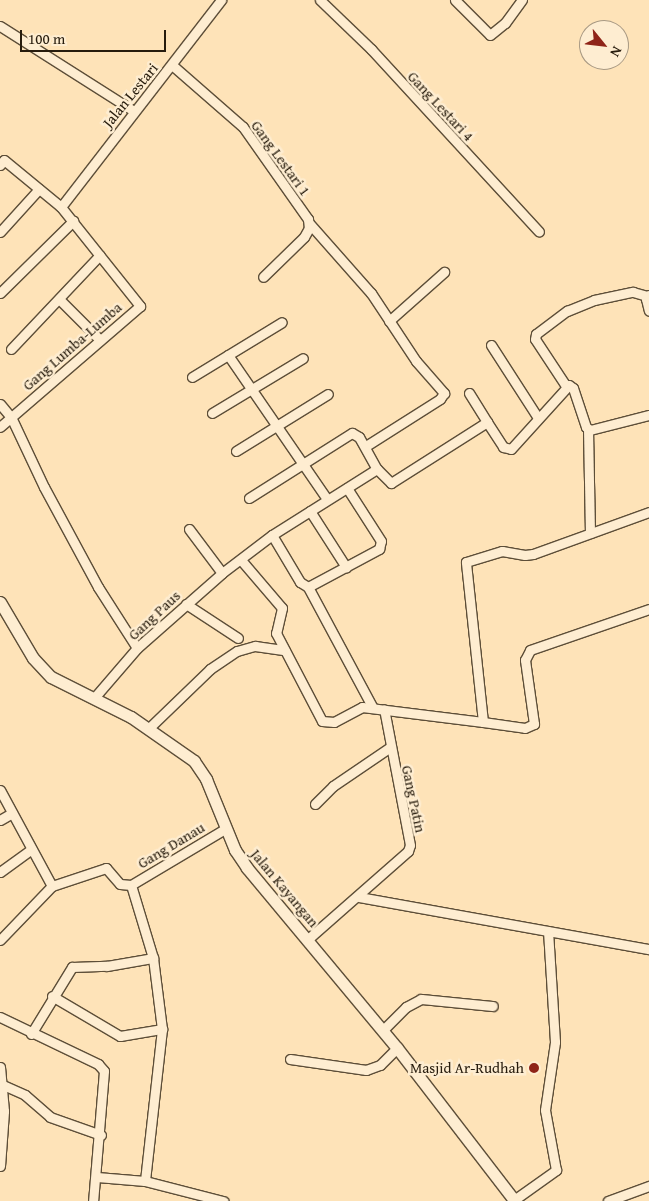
<!DOCTYPE html>
<html>
<head>
<meta charset="utf-8">
<style>
  body { margin:0 }
  #map { position:relative; width:649px; height:1201px; overflow:hidden; background:#fee3b8; font-family:"Gentium Book Plus",serif }
  div>[style] { position:absolute }
  [style*='--x'] { left:calc(var(--x)*1px); top:calc(var(--y)*1px); width:calc(var(--w)*1px); rotate:calc(var(--a)*1deg) }
  .roads { filter:drop-shadow(1px 0 #5d4e38) drop-shadow(-1px 0 #5d4e38) drop-shadow(0 1px #5d4e38) drop-shadow(0 -1px #5d4e38) }
  .minor>* { height:9px; margin:-4.5px; padding:0 4.5px; transform-origin:4.5px; border-radius:4.5px; background:#feedd1 }
  .tertiary>* { height:11px; margin:-5.5px; padding:0 5.5px; transform-origin:5.5px; border-radius:5.5px; background:#feedd1 }
  .dots>* { width:14px; height:14px; translate:-50% -50%; box-sizing:border-box; border:2px solid #feedd1; border-radius:50% }
  span { translate:-50% -50%; white-space:nowrap; text-align:center; line-height:1.15; -webkit-text-stroke:5px #feedd1; paint-order:stroke }
  .street-label { font-size:15px; color:#271c0d }
  .poi-label { font-size:15px; color:#271c0d }
  .right { translate:-100% -50%; text-align:right }
  .north { position:absolute; left:579px; top:20px; width:50px; height:50px; box-sizing:border-box; background:#feedd1; border:1px solid #a89983; border-radius:50%; rotate:119deg; font-size:14px; font-weight:700; line-height:20px; text-align:center; color:#271c0d }
  .north::after { content:''; display:block; margin:auto; width:18px; height:22px; background:#8f2418; clip-path:polygon(50% 0,100% 100%,50% 72%,0 100%) }
  .scale { position:absolute; left:20px; top:30px; width:146px; height:22px; box-sizing:border-box; border:2px solid #271c0d; border-top:0; padding-left:6px; font-size:15px; line-height:18px; white-space:nowrap; color:#271c0d; -webkit-text-stroke:4px #feedd1; paint-order:stroke }
</style>
</head>
<body>
<div id="map">
  <div class="roads">
    <div class="minor">
      <i style="--x:320;--y:0;--w:71;--a:43.9"></i>
      <i style="--x:371;--y:49;--w:248;--a:47.4"></i>
      <i style="--x:455;--y:0;--w:49;--a:45"></i>
      <i style="--x:490;--y:35;--w:19;--a:-39"></i>
      <i style="--x:505;--y:23;--w:29;--a:-54"></i>
      <i style="--x:0;--y:26;--w:159;--a:32.4"></i>
      <i style="--x:172;--y:65;--w:94;--a:41.1"></i>
      <i style="--x:243;--y:127;--w:113;--a:54.8"></i>
      <i style="--x:308;--y:219;--w:9;--a:84"></i>
      <i style="--x:309;--y:228;--w:10;--a:119"></i>
      <i style="--x:304;--y:237;--w:57;--a:135.7"></i>
      <i style="--x:0;--y:165;--w:6;--a:-51"></i>
      <i style="--x:4;--y:160;--w:74;--a:39.5"></i>
      <i style="--x:61;--y:207;--w:127;--a:51.4"></i>
      <i style="--x:140;--y:306;--w:185;--a:139.2"></i>
      <i style="--x:61;--y:207;--w:262;--a:-52.3"></i>
      <i style="--x:309;--y:223;--w:94;--a:48.5"></i>
      <i style="--x:371;--y:293;--w:82;--a:56.5"></i>
      <i style="--x:416;--y:361;--w:43;--a:48.8"></i>
      <i style="--x:444;--y:393;--w:7;--a:124"></i>
      <i style="--x:440;--y:399;--w:88;--a:147.6"></i>
      <i style="--x:0;--y:232;--w:58;--a:-47.8"></i>
      <i style="--x:0;--y:293;--w:103;--a:-44.6"></i>
      <i style="--x:649;--y:295;--w:5;--a:127"></i>
      <i style="--x:646;--y:299;--w:12;--a:76"></i>
      <i style="--x:59;--y:299;--w:58;--a:45"></i>
      <i style="--x:389;--y:321;--w:74;--a:-41.7"></i>
      <i style="--x:491;--y:345;--w:87;--a:57.2"></i>
      <i style="--x:11;--y:349;--w:129;--a:-46.6"></i>
      <i style="--x:228;--y:355;--w:175;--a:55.5"></i>
      <i style="--x:192;--y:377;--w:105;--a:-31.4"></i>
      <i style="--x:566;--y:386;--w:56;--a:-123.4"></i>
      <i style="--x:535;--y:339;--w:5;--a:-79"></i>
      <i style="--x:536;--y:334;--w:39;--a:-37"></i>
      <i style="--x:567;--y:311;--w:29;--a:-22"></i>
      <i style="--x:594;--y:300;--w:40;--a:-12"></i>
      <i style="--x:633;--y:292;--w:15;--a:16"></i>
      <i style="--x:469;--y:393;--w:34;--a:58"></i>
      <i style="--x:0;--y:404;--w:17;--a:50"></i>
      <i style="--x:11;--y:417;--w:77;--a:64.8"></i>
      <i style="--x:44;--y:487;--w:114;--a:61.6"></i>
      <i style="--x:98;--y:587;--w:72;--a:57.4"></i>
      <i style="--x:212;--y:413;--w:106;--a:-31.1"></i>
      <i style="--x:588;--y:429;--w:104;--a:88.9"></i>
      <i style="--x:236;--y:451;--w:108;--a:-31.8"></i>
      <i style="--x:249;--y:498;--w:122;--a:-32.3"></i>
      <i style="--x:352;--y:433;--w:8;--a:30"></i>
      <i style="--x:359;--y:437;--w:37;--a:61"></i>
      <i style="--x:377;--y:469;--w:20;--a:45"></i>
      <i style="--x:391;--y:483;--w:114;--a:-32.4"></i>
      <i style="--x:487;--y:422;--w:30;--a:57"></i>
      <i style="--x:503;--y:447;--w:8;--a:14"></i>
      <i style="--x:511;--y:449;--w:86;--a:-47.8"></i>
      <i style="--x:569;--y:385;--w:5;--a:37"></i>
      <i style="--x:573;--y:388;--w:41;--a:71.6"></i>
      <i style="--x:586;--y:427;--w:5;--a:37"></i>
      <i style="--x:590;--y:430;--w:61;--a:-14.3"></i>
      <i style="--x:310;--y:511;--w:67;--a:57.3"></i>
      <i style="--x:189;--y:529;--w:55;--a:53.1"></i>
      <i style="--x:272;--y:535;--w:55;--a:59.2"></i>
      <i style="--x:300;--y:582;--w:9;--a:32"></i>
      <i style="--x:308;--y:587;--w:81;--a:-28.2"></i>
      <i style="--x:379;--y:549;--w:8;--a:-76"></i>
      <i style="--x:381;--y:541;--w:63;--a:-122.7"></i>
      <i style="--x:241;--y:560;--w:63;--a:49.5"></i>
      <i style="--x:282;--y:608;--w:26;--a:103"></i>
      <i style="--x:276;--y:633;--w:99;--a:62.4"></i>
      <i style="--x:322;--y:721;--w:12;--a:5"></i>
      <i style="--x:334;--y:722;--w:32;--a:-28"></i>
      <i style="--x:362;--y:707;--w:122;--a:7.1"></i>
      <i style="--x:483;--y:722;--w:161;--a:-96.1"></i>
      <i style="--x:466;--y:562;--w:38;--a:-17"></i>
      <i style="--x:502;--y:551;--w:23;--a:10"></i>
      <i style="--x:525;--y:555;--w:8;--a:-7"></i>
      <i style="--x:533;--y:554;--w:123;--a:-19.9"></i>
      <i style="--x:308;--y:587;--w:137;--a:61.8"></i>
      <i style="--x:186;--y:604;--w:62;--a:33.2"></i>
      <i style="--x:94;--y:698;--w:66;--a:-49.3"></i>
      <i style="--x:137;--y:648;--w:113;--a:-41.4"></i>
      <i style="--x:222;--y:573;--w:63;--a:-37.2"></i>
      <i style="--x:272;--y:535;--w:124;--a:-32.2"></i>
      <i style="--x:483;--y:722;--w:42;--a:8.1"></i>
      <i style="--x:525;--y:728;--w:10;--a:-24"></i>
      <i style="--x:534;--y:724;--w:65;--a:-98"></i>
      <i style="--x:525;--y:660;--w:11;--a:-63"></i>
      <i style="--x:530;--y:650;--w:126;--a:-19"></i>
      <i style="--x:149;--y:728;--w:85;--a:-44"></i>
      <i style="--x:210;--y:669;--w:32;--a:-34"></i>
      <i style="--x:237;--y:651;--w:19;--a:-16"></i>
      <i style="--x:255;--y:646;--w:30;--a:8"></i>
      <i style="--x:0;--y:790;--w:109;--a:61.6"></i>
      <i style="--x:315;--y:804;--w:25;--a:-45"></i>
      <i style="--x:333;--y:786;--w:68;--a:-34.2"></i>
      <i style="--x:0;--y:820;--w:14;--a:-30"></i>
      <i style="--x:0;--y:872;--w:39;--a:-36"></i>
      <i style="--x:131;--y:885;--w:76;--a:73.2"></i>
      <i style="--x:153;--y:958;--w:72;--a:82.8"></i>
      <i style="--x:162;--y:1029;--w:153;--a:96.4"></i>
      <i style="--x:131;--y:885;--w:109;--a:-30.8"></i>
      <i style="--x:359;--y:897;--w:295;--a:10.2"></i>
      <i style="--x:308;--y:939;--w:133;--a:-41.3"></i>
      <i style="--x:408;--y:851;--w:6;--a:-72"></i>
      <i style="--x:410;--y:845;--w:138;--a:-100.8"></i>
      <i style="--x:0;--y:940;--w:75;--a:-46.1"></i>
      <i style="--x:52;--y:886;--w:57;--a:-18.4"></i>
      <i style="--x:106;--y:868;--w:21;--a:49"></i>
      <i style="--x:120;--y:884;--w:11;--a:5"></i>
      <i style="--x:52;--y:996;--w:79;--a:30.5"></i>
      <i style="--x:120;--y:1036;--w:43;--a:-9.5"></i>
      <i style="--x:0;--y:1017;--w:109;--a:25.6"></i>
      <i style="--x:98;--y:1064;--w:9;--a:49"></i>
      <i style="--x:104;--y:1071;--w:130;--a:94.8"></i>
      <i style="--x:383;--y:1030;--w:33;--a:-45"></i>
      <i style="--x:406;--y:1007;--w:17;--a:-28"></i>
      <i style="--x:421;--y:999;--w:72;--a:5.6"></i>
      <i style="--x:31;--y:1034;--w:79;--a:-58.5"></i>
      <i style="--x:72;--y:967;--w:35;--a:-2"></i>
      <i style="--x:107;--y:966;--w:47;--a:-9.9"></i>
      <i style="--x:290;--y:1059;--w:77;--a:8.2"></i>
      <i style="--x:366;--y:1070;--w:15;--a:-20"></i>
      <i style="--x:380;--y:1065;--w:24;--a:-45"></i>
      <i style="--x:0;--y:1067;--w:44;--a:84.8"></i>
      <i style="--x:4;--y:1111;--w:4;--a:-153"></i>
      <i style="--x:3;--y:1085;--w:24;--a:24"></i>
      <i style="--x:25;--y:1095;--w:33;--a:41"></i>
      <i style="--x:50;--y:1117;--w:54;--a:19.4"></i>
      <i style="--x:0;--y:1166;--w:55;--a:-85.8"></i>
      <i style="--x:97;--y:1177;--w:48;--a:4.8"></i>
      <i style="--x:145;--y:1181;--w:81;--a:14.4"></i>
      <i style="--x:514;--y:1200;--w:52;--a:-35.5"></i>
      <i style="--x:556;--y:1170;--w:61;--a:-100.4"></i>
      <i style="--x:545;--y:1110;--w:69;--a:-81.6"></i>
      <i style="--x:555;--y:1042;--w:111;--a:-93.6"></i>
      <i style="--x:608;--y:1201;--w:44;--a:-20.1"></i>
    </div>
    <div class="tertiary">
      <i style="--x:0;--y:602;--w:65;--a:59.5"></i>
      <i style="--x:33;--y:658;--w:26;--a:47"></i>
      <i style="--x:51;--y:677;--w:89;--a:26.6"></i>
      <i style="--x:131;--y:717;--w:77;--a:34.9"></i>
      <i style="--x:194;--y:761;--w:22;--a:56"></i>
      <i style="--x:206;--y:779;--w:77;--a:67.8"></i>
      <i style="--x:235;--y:850;--w:22;--a:56"></i>
      <i style="--x:247;--y:868;--w:234;--a:50.2"></i>
      <i style="--x:397;--y:1048;--w:193;--a:52.4"></i>
    </div>
  </div>
  <div class="dots">
    <i style="left:534px;top:1068px;background:#8f2418"></i>
  </div>
  <div class="street-label">
    <span style="left:130px;top:95px;rotate:-51deg">Jalan Lestari</span>
    <span style="left:441px;top:106px;rotate:47deg">Gang Lestari 4</span>
    <span style="left:281px;top:158px;rotate:54deg">Gang Lestari 1</span>
    <span style="left:72px;top:346px;rotate:-41deg">Gang Lumba-Lumba</span>
    <span style="left:154px;top:615px;rotate:-43deg">Gang Paus</span>
    <span style="left:414px;top:799px;rotate:78deg">Gang Patin</span>
    <span style="left:171px;top:845px;rotate:-31deg">Gang Danau</span>
    <span style="left:285px;top:888px;rotate:50deg">Jalan Kayangan</span>
  </div>
  <div class="poi-label">
    <span class="right" style="left:524px;top:1068px">Masjid Ar-Rudhah</span>
  </div>
  <div class="north">N</div>
  <div class="scale">100 m</div>
</div>
</body>
</html>
